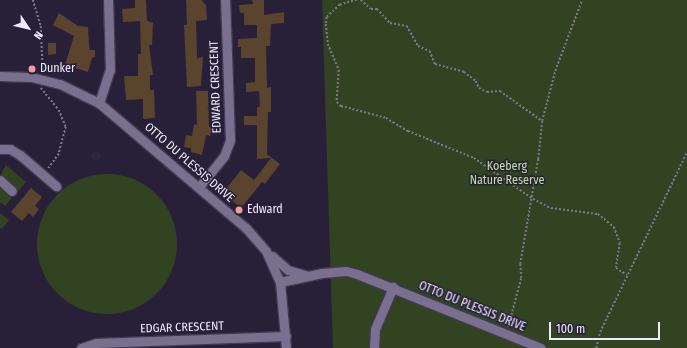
<!DOCTYPE html>
<html>
<head>
<meta charset="utf-8">
<style>
  body { margin:0 }
  #map { position:relative; width:687px; height:348px; overflow:hidden; background:#282039; font-family:"Fira Sans Condensed",sans-serif }
  div>[style] { position:absolute }
  [style*='--x'] { left:calc(var(--x)*1px); top:calc(var(--y)*1px); width:calc(var(--w)*1px); rotate:calc(var(--a)*1deg) }
  .built>* { inset:0; background:#2f2444 }
  .round { border-radius:50% }
  .green>* { inset:0; background:#324321 }
  .building>* { inset:0; background:#5b442d }
  .path>* { height:1.5px; margin-top:-0.75px; transform-origin:0; background:repeating-linear-gradient(90deg,#7e788d 0 2px,transparent 0 4px) }
  .roads { filter:drop-shadow(1px 0 #423a50) drop-shadow(-1px 0 #423a50) drop-shadow(0 1px #423a50) drop-shadow(0 -1px #423a50) }
  .minor>* { height:9px; margin:-4.5px; padding:0 4.5px; transform-origin:4.5px; border-radius:4.5px; background:#79708f }
  .dots>* { width:11px; height:11px; translate:-50% -50%; box-sizing:border-box; border:2px solid #282039; border-radius:50% }
  span { translate:-50% -50%; white-space:nowrap; text-align:center; line-height:1.15; -webkit-text-stroke:3px #282039; paint-order:stroke }
  .poi-label { font-size:12px; color:#eeeafb }
  .left { translate:0 -50%; text-align:left }
  .street-label { font-size:12px; color:#eeeafb }
  .park-label { font-size:12px; color:#bbe299 }
  .north { position:absolute; left:8px; top:8px; width:40px; height:40px; -webkit-text-stroke:3px #282039; paint-order:stroke; rotate:125deg; font-size:11px; font-weight:700; line-height:16px; text-align:center; color:#eeeafb }
  .north::after { content:''; display:block; margin:auto; width:14px; height:18px; background:#eeeafb; clip-path:polygon(50% 0,100% 100%,50% 72%,0 100%) }
  .scale { position:absolute; left:549px; top:322px; width:111px; height:18px; box-sizing:border-box; border:2px solid #eeeafb; border-top:0; padding-left:5px; font-size:12px; line-height:14px; white-space:nowrap; color:#eeeafb; -webkit-text-stroke:3px #282039; paint-order:stroke }
</style>
</head>
<body>
<div id="map">
  <div class="built">
    <i class="round" style="left:91px;top:151px;width:10px;height:10px"></i>
  </div>
  <div class="green">
    <i style="clip-path:polygon(322px 0,687px 0,687px 348px,333px 348px)"></i>
    <i style="clip-path:polygon(6px 165px,26px 182px,18px 191px,0 176px)"></i>
    <i class="round" style="left:37px;top:174px;width:140px;height:140px"></i>
    <i style="clip-path:polygon(0 187px,12px 198px,5px 206px,0 202px)"></i>
    <i style="clip-path:polygon(0 213px,9px 220px,2px 229px,0 228px)"></i>
  </div>
  <div class="building">
    <i style="clip-path:polygon(135px 0,146px 0,147px 21px,153px 23px,152px 45px,149px 45px,153px 75px,150px 75px,150px 90px,154px 90px,155px 118px,143px 119px,143px 99px,126px 100px,124px 76px,138px 76px,138px 54px,141px 54px,140px 21px,123px 22px,122px 9px,135px 8px)"></i>
    <i style="clip-path:polygon(186px 0,201px 0,206px 5px,207px 20px,196px 21px,197px 58px,203px 57px,201px 86px,187px 87px,184px 25px,187px 25px)"></i>
    <i style="clip-path:polygon(252px 0,264px 0,264px 15px,284px 12px,284px 23px,271px 24px,270px 46px,266px 46px,267px 88px,271px 87px,271px 112px,268px 112px,267px 154px,280px 164px,265px 184px,262px 182px,241px 208px,223px 193px,241px 170px,254px 180px,271px 158px,257px 159px,257px 125px,244px 125px,244px 116px,257px 116px,257px 107px,260px 107px,259px 91px,246px 92px,246px 83px,255px 82px,255px 58px,241px 58px,241px 47px,238px 47px,238px 39px,257px 38px,257px 25px,244px 25px,244px 13px,240px 13px,239px 5px,253px 4px)"></i>
    <i style="clip-path:polygon(59px 13px,78px 26px,88px 27px,89px 45px,90px 50px,95px 50px,95px 57px,92px 58px,88px 72px,65px 65px,74px 36px,53px 25px)"></i>
    <i style="clip-path:polygon(48px 43px,56px 43px,56px 54px,48px 55px)"></i>
    <i style="clip-path:polygon(208px 45px,217px 45px,217px 57px,208px 57px)"></i>
    <i style="clip-path:polygon(196px 91px,208px 91px,209px 127px,212px 127px,210px 136px,206px 135px,202px 155px,191px 152px,191px 148px,184px 147px,186px 135px,192px 136px,194px 124px,197px 125px)"></i>
    <i style="clip-path:polygon(31px 188px,42px 197px,35px 206px,39px 209px,33px 217px,29px 213px,22px 221px,11px 212px)"></i>
  </div>
  <div class="path">
    <i style="--x:33;--y:0;--w:27;--a:73"></i>
    <i style="--x:41;--y:26;--w:47;--a:87.6"></i>
    <i style="--x:357;--y:0;--w:18;--a:164"></i>
    <i style="--x:340;--y:5;--w:18;--a:137"></i>
    <i style="--x:327;--y:17;--w:7;--a:98"></i>
    <i style="--x:326;--y:24;--w:20;--a:84"></i>
    <i style="--x:328;--y:44;--w:28;--a:67"></i>
    <i style="--x:339;--y:70;--w:32;--a:94"></i>
    <i style="--x:337;--y:102;--w:6;--a:45"></i>
    <i style="--x:341;--y:106;--w:47;--a:14.9"></i>
    <i style="--x:386;--y:118;--w:26;--a:31"></i>
    <i style="--x:408;--y:131;--w:71;--a:22.2"></i>
    <i style="--x:474;--y:158;--w:72;--a:34.8"></i>
    <i style="--x:533;--y:199;--w:20;--a:27"></i>
    <i style="--x:551;--y:208;--w:47;--a:7.3"></i>
    <i style="--x:598;--y:214;--w:21;--a:39"></i>
    <i style="--x:614;--y:227;--w:17;--a:69"></i>
    <i style="--x:620;--y:243;--w:25;--a:99"></i>
    <i style="--x:616;--y:268;--w:13;--a:32"></i>
    <i style="--x:361;--y:0;--w:13;--a:42"></i>
    <i style="--x:371;--y:9;--w:6;--a:0"></i>
    <i style="--x:377;--y:9;--w:19;--a:47"></i>
    <i style="--x:390;--y:23;--w:17;--a:10"></i>
    <i style="--x:407;--y:26;--w:23;--a:61"></i>
    <i style="--x:418;--y:46;--w:13;--a:23"></i>
    <i style="--x:430;--y:51;--w:14;--a:69"></i>
    <i style="--x:435;--y:64;--w:30;--a:15"></i>
    <i style="--x:464;--y:72;--w:15;--a:37"></i>
    <i style="--x:476;--y:81;--w:8;--a:67"></i>
    <i style="--x:479;--y:88;--w:9;--a:27"></i>
    <i style="--x:487;--y:92;--w:13;--a:-4"></i>
    <i style="--x:500;--y:91;--w:52;--a:35.5"></i>
    <i style="--x:41;--y:88;--w:28;--a:51"></i>
    <i style="--x:59;--y:110;--w:18;--a:68"></i>
    <i style="--x:66;--y:127;--w:28;--a:105"></i>
    <i style="--x:59;--y:154;--w:19;--a:126"></i>
    <i style="--x:508;--y:327;--w:51;--a:-75.1"></i>
    <i style="--x:521;--y:278;--w:14;--a:-94"></i>
    <i style="--x:520;--y:264;--w:107;--a:-80.3"></i>
    <i style="--x:538;--y:159;--w:38;--a:-84"></i>
    <i style="--x:542;--y:121;--w:52;--a:-75.4"></i>
    <i style="--x:555;--y:71;--w:76;--a:-69.2"></i>
    <i style="--x:596;--y:348;--w:16;--a:-76"></i>
    <i style="--x:600;--y:332;--w:200;--a:-64.2"></i>
  </div>
  <div class="roads">
    <div class="minor">
      <i style="--x:0;--y:76;--w:31;--a:2"></i>
      <i style="--x:31;--y:77;--w:30;--a:14"></i>
      <i style="--x:60;--y:84;--w:43;--a:26"></i>
      <i style="--x:99;--y:103;--w:193;--a:40.4"></i>
      <i style="--x:246;--y:228;--w:30;--a:49"></i>
      <i style="--x:266;--y:251;--w:34;--a:66"></i>
      <i style="--x:280;--y:282;--w:66;--a:84.8"></i>
      <i style="--x:99;--y:103;--w:35;--a:-72"></i>
      <i style="--x:110;--y:70;--w:70;--a:-91.6"></i>
      <i style="--x:0;--y:149;--w:10;--a:0"></i>
      <i style="--x:10;--y:149;--w:12;--a:31"></i>
      <i style="--x:20;--y:155;--w:48;--a:40.7"></i>
      <i style="--x:0;--y:180;--w:16;--a:43"></i>
      <i style="--x:199;--y:187;--w:40;--a:-51"></i>
      <i style="--x:224;--y:156;--w:17;--a:-69"></i>
      <i style="--x:230;--y:140;--w:140;--a:-92"></i>
      <i style="--x:272;--y:256;--w:21;--a:41"></i>
      <i style="--x:288;--y:270;--w:18;--a:16"></i>
      <i style="--x:280;--y:282;--w:43;--a:-12.1"></i>
      <i style="--x:322;--y:273;--w:24;--a:-5"></i>
      <i style="--x:346;--y:271;--w:11;--a:15"></i>
      <i style="--x:357;--y:274;--w:198;--a:21.9"></i>
      <i style="--x:81;--y:348;--w:16;--a:-18"></i>
      <i style="--x:96;--y:343;--w:190;--a:-2.1"></i>
      <i style="--x:374;--y:348;--w:19;--a:-87"></i>
      <i style="--x:375;--y:329;--w:46;--a:-66.8"></i>
    </div>
  </div>
  <div class="dots">
    <i style="left:32px;top:69px;background:#f59b9c"></i>
    <i style="left:239px;top:210px;background:#f59b9c"></i>
  </div>
  <div class="poi-label">
    <span class="left" style="left:40px;top:69px">Dunker</span>
    <span class="left" style="left:247px;top:210px">Edward</span>
  </div>
  <div class="street-label">
    <span style="left:216px;top:87px;rotate:-92deg">EDWARD CRESCENT</span>
    <span style="left:189px;top:163px;rotate:41deg">OTTO DU PLESSIS DRIVE</span>
    <span style="left:472px;top:307px;rotate:22deg">OTTO DU PLESSIS DRIVE</span>
    <span style="left:182px;top:328px;rotate:-2deg">EDGAR CRESCENT</span>
  </div>
  <div class="park-label">
    <span style="left:507px;top:174px">Koeberg<br>Nature Reserve</span>
  </div>
  <div class="north">N</div>
  <div class="scale">100 m</div>
</div>
</body>
</html>
